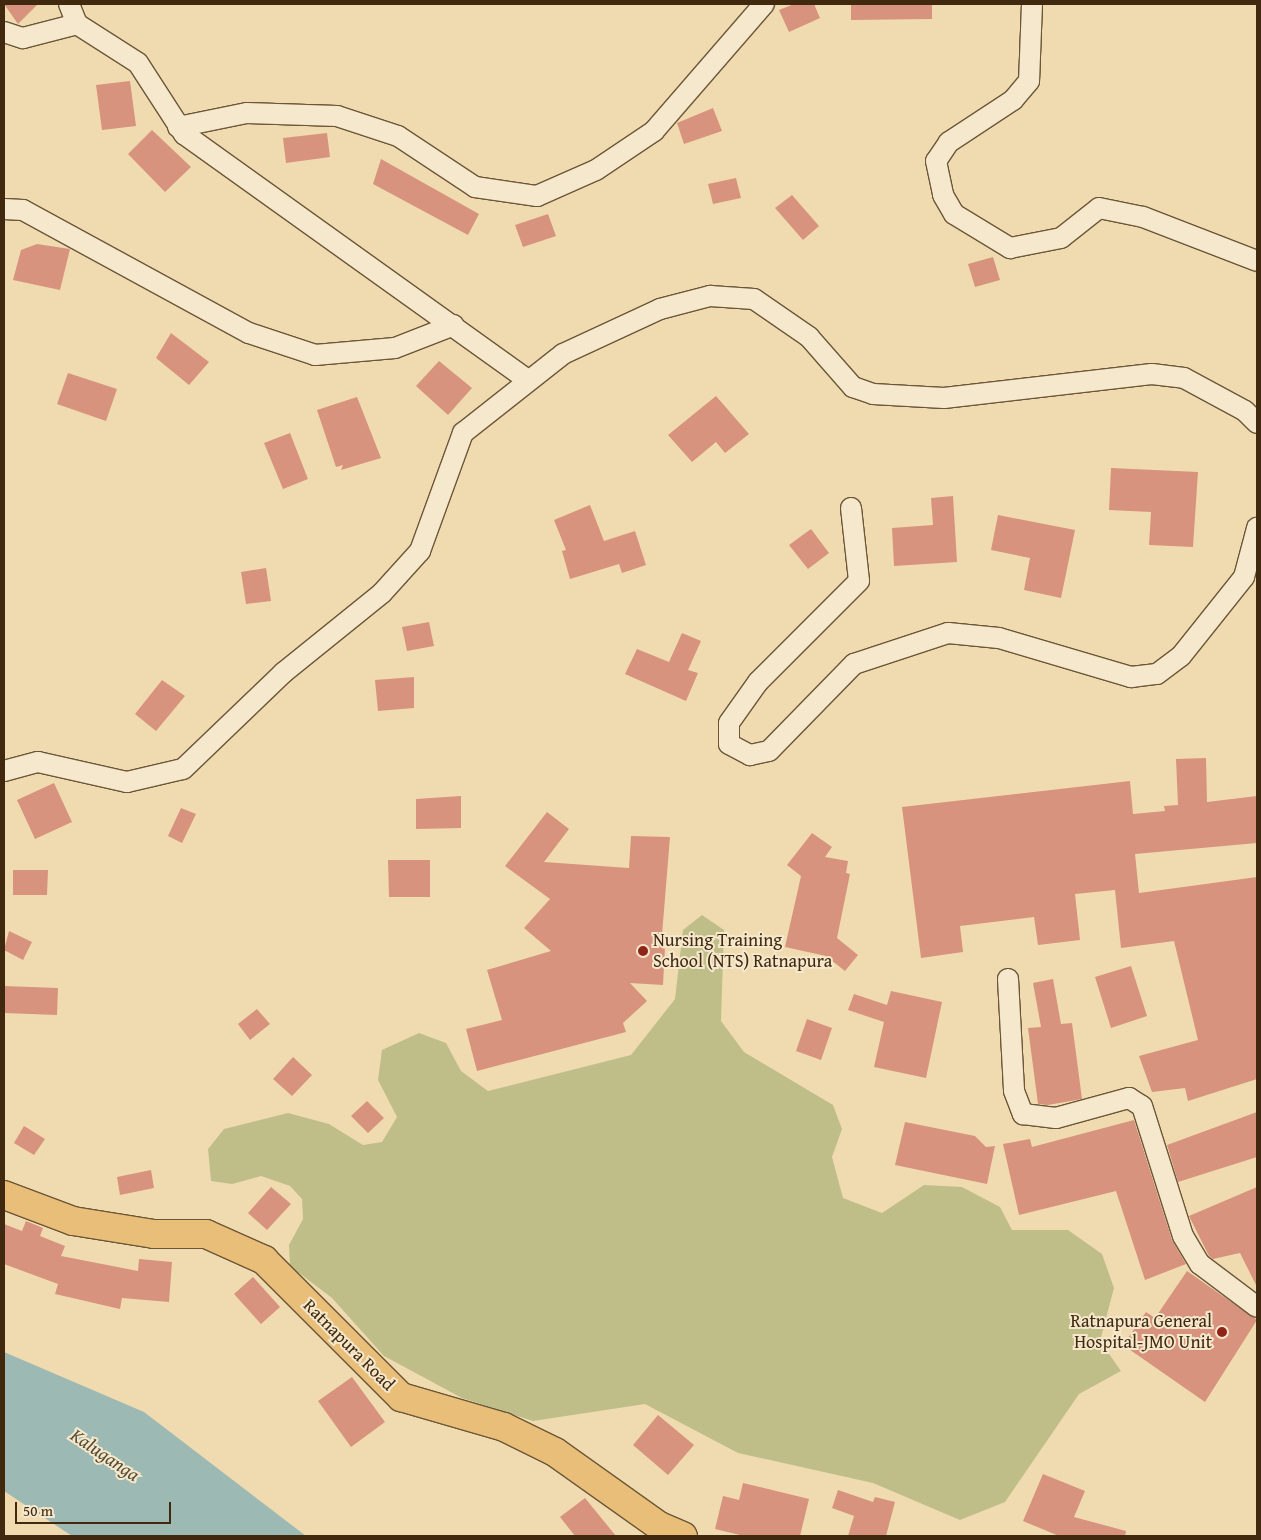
<!DOCTYPE html>
<html>
<head>
<meta charset="utf-8">
<style>
  body { margin:0 }
  #map { position:relative; width:1261px; height:1540px; overflow:hidden; background:#f0dbb1; font-family:"Gentium Book Plus",serif }
  div>[style] { position:absolute }
  [style*='--x'] { left:calc(var(--x)*1px); top:calc(var(--y)*1px); width:calc(var(--w)*1px); rotate:calc(var(--a)*1deg) }
  .green>* { inset:0; background:#bfbe88 }
  .water>* { inset:0; background:#9cb9b3 }
  .building>* { inset:0; background:#d7937d }
  .roads { filter:drop-shadow(1px 0 #6c5637) drop-shadow(-1px 0 #6c5637) drop-shadow(0 1px #6c5637) drop-shadow(0 -1px #6c5637) }
  .street>* { height:20px; margin:-10px; padding:0 10px; transform-origin:10px; border-radius:10px; background:#f5e8cc }
  .highway>* { height:28px; margin:-14px; padding:0 14px; transform-origin:14px; border-radius:14px; background:#e8be78 }
  .dots>* { width:14px; height:14px; translate:-50% -50%; box-sizing:border-box; border:2px solid #f5e8cc; border-radius:50% }
  span { translate:-50% -50%; white-space:nowrap; text-align:center; line-height:1.15; -webkit-text-stroke:4px #f5e8cc; paint-order:stroke }
  .poi-label { font-size:18px; color:#40290e }
  .left { translate:0 -50%; text-align:left }
  .right { translate:-100% -50%; text-align:right }
  .street-label { font-size:18px; color:#40290e }
  .water-label { font-size:19px; color:#574d37; font-style:italic }
  .frame { position:absolute; inset:0; border:5px solid #40290e; pointer-events:none }
  .scale { position:absolute; left:15px; top:1502px; width:156px; height:22px; box-sizing:border-box; border:2px solid #40290e; border-top:0; padding-left:6px; font-size:15px; line-height:18px; white-space:nowrap; color:#40290e; -webkit-text-stroke:4px #f5e8cc; paint-order:stroke }
</style>
</head>
<body>
<div id="map">
  <div class="green">
    <i style="clip-path:polygon(702px 915px,724px 930px,721px 1021px,744px 1052px,833px 1105px,842px 1129px,832px 1157px,843px 1198px,882px 1213px,924px 1185px,962px 1187px,1000px 1207px,1012px 1230px,1068px 1230px,1102px 1254px,1114px 1288px,1100px 1341px,1121px 1371px,1079px 1394px,1005px 1502px,960px 1520px,873px 1483px,738px 1453px,645px 1404px,533px 1421px,462px 1398px,384px 1356px,332px 1298px,290px 1266px,289px 1245px,303px 1219px,302px 1199px,290px 1186px,261px 1176px,232px 1184px,211px 1181px,208px 1149px,224px 1129px,288px 1113px,329px 1124px,363px 1145px,382px 1142px,397px 1117px,378px 1080px,382px 1050px,419px 1033px,446px 1043px,461px 1071px,488px 1091px,631px 1055px,675px 999px,683px 930px)"></i>
  </div>
  <div class="water">
    <i style="clip-path:polygon(4px 1352px,144px 1412px,306px 1536px,72px 1536px,4px 1491px)"></i>
  </div>
  <div class="building">
    <i style="clip-path:polygon(4px 4px,38px 4px,18px 24px)"></i>
    <i style="clip-path:polygon(794px 4px,814px 4px,820px 18px,789px 32px,779px 10px)"></i>
    <i style="clip-path:polygon(851px 4px,932px 4px,932px 19px,851px 20px)"></i>
    <i style="clip-path:polygon(130px 81px,136px 126px,102px 130px,96px 85px)"></i>
    <i style="clip-path:polygon(713px 108px,722px 131px,684px 144px,677px 123px)"></i>
    <i style="clip-path:polygon(152px 130px,191px 167px,165px 192px,128px 154px)"></i>
    <i style="clip-path:polygon(327px 133px,330px 157px,286px 163px,283px 138px)"></i>
    <i style="clip-path:polygon(381px 159px,479px 214px,468px 235px,373px 184px)"></i>
    <i style="clip-path:polygon(736px 178px,741px 198px,713px 204px,708px 184px)"></i>
    <i style="clip-path:polygon(792px 195px,819px 226px,803px 240px,775px 208px)"></i>
    <i style="clip-path:polygon(548px 214px,556px 236px,523px 247px,515px 225px)"></i>
    <i style="clip-path:polygon(37px 244px,70px 249px,60px 290px,13px 280px,21px 250px)"></i>
    <i style="clip-path:polygon(993px 257px,1000px 280px,975px 287px,968px 264px)"></i>
    <i style="clip-path:polygon(171px 333px,209px 362px,189px 385px,156px 358px)"></i>
    <i style="clip-path:polygon(439px 361px,472px 388px,448px 415px,416px 386px)"></i>
    <i style="clip-path:polygon(68px 373px,117px 389px,106px 421px,57px 404px)"></i>
    <i style="clip-path:polygon(716px 396px,749px 434px,725px 453px,716px 442px,692px 462px,668px 435px)"></i>
    <i style="clip-path:polygon(357px 397px,381px 458px,341px 470px,343px 465px,336px 467px,317px 410px)"></i>
    <i style="clip-path:polygon(290px 433px,308px 479px,283px 489px,264px 443px)"></i>
    <i style="clip-path:polygon(1111px 468px,1198px 472px,1193px 547px,1149px 545px,1151px 512px,1109px 510px)"></i>
    <i style="clip-path:polygon(953px 496px,957px 562px,894px 566px,892px 528px,933px 525px,931px 498px)"></i>
    <i style="clip-path:polygon(590px 505px,604px 541px,635px 531px,646px 565px,622px 573px,619px 564px,570px 579px,562px 551px,566px 550px,554px 520px)"></i>
    <i style="clip-path:polygon(998px 515px,1075px 530px,1061px 598px,1024px 590px,1030px 558px,991px 550px)"></i>
    <i style="clip-path:polygon(811px 529px,829px 553px,808px 569px,789px 545px)"></i>
    <i style="clip-path:polygon(266px 568px,271px 601px,246px 604px,241px 572px)"></i>
    <i style="clip-path:polygon(429px 622px,434px 646px,407px 651px,402px 627px)"></i>
    <i style="clip-path:polygon(682px 633px,701px 641px,688px 670px,698px 673px,686px 701px,625px 674px,637px 649px,669px 662px)"></i>
    <i style="clip-path:polygon(414px 677px,414px 708px,378px 711px,375px 680px)"></i>
    <i style="clip-path:polygon(162px 680px,185px 696px,156px 731px,135px 714px)"></i>
    <i style="clip-path:polygon(1206px 758px,1207px 802px,1257px 796px,1257px 843px,1135px 854px,1139px 893px,1257px 877px,1257px 1079px,1188px 1101px,1185px 1088px,1152px 1092px,1139px 1056px,1198px 1040px,1174px 941px,1121px 948px,1115px 890px,1075px 894px,1080px 940px,1038px 945px,1034px 917px,960px 926px,963px 952px,921px 958px,902px 807px,1130px 781px,1133px 814px,1165px 811px,1164px 806px,1178px 805px,1176px 759px)"></i>
    <i style="clip-path:polygon(54px 783px,72px 822px,35px 839px,17px 800px)"></i>
    <i style="clip-path:polygon(461px 796px,461px 828px,416px 829px,416px 799px)"></i>
    <i style="clip-path:polygon(181px 808px,196px 814px,182px 843px,168px 836px)"></i>
    <i style="clip-path:polygon(547px 812px,569px 829px,544px 862px,629px 868px,631px 836px,670px 837px,661px 947px,665px 947px,663px 985px,630px 983px,647px 1001px,623px 1023px,626px 1032px,477px 1071px,466px 1029px,502px 1020px,487px 970px,551px 951px,524px 928px,550px 899px,505px 866px)"></i>
    <i style="clip-path:polygon(812px 833px,832px 847px,825px 857px,848px 861px,846px 873px,850px 874px,837px 938px,858px 955px,845px 971px,826px 956px,785px 947px,801px 876px,787px 865px)"></i>
    <i style="clip-path:polygon(388px 860px,430px 860px,430px 897px,389px 897px)"></i>
    <i style="clip-path:polygon(13px 870px,48px 870px,47px 895px,13px 895px)"></i>
    <i style="clip-path:polygon(9px 931px,32px 942px,23px 960px,4px 950px)"></i>
    <i style="clip-path:polygon(1131px 966px,1147px 1016px,1111px 1028px,1095px 977px)"></i>
    <i style="clip-path:polygon(1053px 979px,1061px 1024px,1072px 1023px,1082px 1099px,1048px 1105px,1038px 1104px,1028px 1028px,1041px 1027px,1033px 983px)"></i>
    <i style="clip-path:polygon(4px 986px,58px 988px,57px 1015px,4px 1013px)"></i>
    <i style="clip-path:polygon(891px 991px,942px 1002px,926px 1078px,874px 1067px,884px 1022px,848px 1010px,854px 994px,887px 1005px)"></i>
    <i style="clip-path:polygon(257px 1009px,270px 1024px,250px 1040px,238px 1024px)"></i>
    <i style="clip-path:polygon(807px 1019px,832px 1028px,821px 1060px,796px 1051px)"></i>
    <i style="clip-path:polygon(293px 1057px,312px 1075px,292px 1096px,273px 1079px)"></i>
    <i style="clip-path:polygon(367px 1101px,384px 1118px,368px 1133px,351px 1116px)"></i>
    <i style="clip-path:polygon(1257px 1112px,1257px 1157px,1178px 1182px,1167px 1145px)"></i>
    <i style="clip-path:polygon(1134px 1120px,1172px 1240px,1186px 1264px,1145px 1280px,1116px 1191px,1019px 1215px,1003px 1144px,1030px 1139px,1032px 1147px)"></i>
    <i style="clip-path:polygon(905px 1122px,975px 1136px,986px 1147px,995px 1146px,987px 1184px,895px 1165px)"></i>
    <i style="clip-path:polygon(24px 1126px,45px 1139px,34px 1155px,14px 1143px)"></i>
    <i style="clip-path:polygon(151px 1170px,154px 1188px,120px 1195px,117px 1177px)"></i>
    <i style="clip-path:polygon(271px 1187px,291px 1204px,267px 1230px,248px 1213px)"></i>
    <i style="clip-path:polygon(1257px 1187px,1257px 1287px,1240px 1253px,1213px 1259px,1209px 1256px,1189px 1216px)"></i>
    <i style="clip-path:polygon(26px 1221px,43px 1228px,40px 1236px,65px 1246px,61px 1256px,138px 1271px,139px 1259px,172px 1262px,169px 1302px,122px 1298px,120px 1309px,55px 1294px,58px 1284px,4px 1264px,4px 1224px,22px 1231px)"></i>
    <i style="clip-path:polygon(1187px 1271px,1257px 1320px,1205px 1402px,1123px 1345px,1146px 1312px,1155px 1318px)"></i>
    <i style="clip-path:polygon(253px 1277px,280px 1307px,261px 1324px,234px 1294px)"></i>
    <i style="clip-path:polygon(352px 1377px,385px 1422px,351px 1447px,318px 1401px)"></i>
    <i style="clip-path:polygon(658px 1415px,694px 1445px,668px 1475px,633px 1445px)"></i>
    <i style="clip-path:polygon(1043px 1474px,1085px 1491px,1074px 1517px,1126px 1531px,1125px 1536px,1059px 1536px,1023px 1521px)"></i>
    <i style="clip-path:polygon(743px 1483px,809px 1499px,800px 1536px,744px 1536px,715px 1529px,723px 1496px,739px 1500px)"></i>
    <i style="clip-path:polygon(838px 1490px,873px 1502px,875px 1497px,895px 1502px,886px 1536px,848px 1536px,854px 1516px,832px 1508px)"></i>
    <i style="clip-path:polygon(585px 1498px,616px 1536px,575px 1536px,560px 1517px)"></i>
  </div>
  <div class="roads">
    <div class="street">
      <i style="--x:69;--y:4;--w:22;--a:68"></i>
      <i style="--x:77;--y:24;--w:72;--a:32.6"></i>
      <i style="--x:138;--y:63;--w:85;--a:57.1"></i>
      <i style="--x:184;--y:134;--w:423;--a:35.6"></i>
      <i style="--x:1032;--y:4;--w:77;--a:92.2"></i>
      <i style="--x:1029;--y:81;--w:25;--a:130"></i>
      <i style="--x:1013;--y:100;--w:77;--a:146.7"></i>
      <i style="--x:949;--y:142;--w:23;--a:124"></i>
      <i style="--x:936;--y:161;--w:35;--a:78"></i>
      <i style="--x:943;--y:195;--w:22;--a:60"></i>
      <i style="--x:954;--y:214;--w:66;--a:31.3"></i>
      <i style="--x:1010;--y:248;--w:52;--a:-11.1"></i>
      <i style="--x:1061;--y:238;--w:48;--a:-38.3"></i>
      <i style="--x:1099;--y:208;--w:45;--a:11.6"></i>
      <i style="--x:1143;--y:217;--w:122;--a:21.1"></i>
      <i style="--x:4;--y:32;--w:20;--a:18"></i>
      <i style="--x:23;--y:38;--w:56;--a:-14.5"></i>
      <i style="--x:178;--y:127;--w:70;--a:-11.5"></i>
      <i style="--x:247;--y:113;--w:90;--a:1.9"></i>
      <i style="--x:337;--y:116;--w:64;--a:18.2"></i>
      <i style="--x:398;--y:136;--w:92;--a:33.5"></i>
      <i style="--x:475;--y:187;--w:63;--a:8.3"></i>
      <i style="--x:537;--y:196;--w:64;--a:-23.8"></i>
      <i style="--x:596;--y:170;--w:70;--a:-33.9"></i>
      <i style="--x:654;--y:131;--w:168;--a:-49.1"></i>
      <i style="--x:4;--y:209;--w:19;--a:3"></i>
      <i style="--x:23;--y:210;--w:257;--a:28.6"></i>
      <i style="--x:249;--y:333;--w:70;--a:18.4"></i>
      <i style="--x:315;--y:355;--w:80;--a:-5"></i>
      <i style="--x:395;--y:348;--w:63;--a:-21.3"></i>
      <i style="--x:851;--y:508;--w:73;--a:83.7"></i>
      <i style="--x:859;--y:581;--w:143;--a:135"></i>
      <i style="--x:758;--y:682;--w:50;--a:125.3"></i>
      <i style="--x:729;--y:723;--w:21;--a:90"></i>
      <i style="--x:729;--y:744;--w:24;--a:28"></i>
      <i style="--x:750;--y:755;--w:19;--a:-12"></i>
      <i style="--x:769;--y:751;--w:122;--a:-45.7"></i>
      <i style="--x:854;--y:664;--w:99;--a:-18.3"></i>
      <i style="--x:948;--y:633;--w:51;--a:5.6"></i>
      <i style="--x:999;--y:638;--w:138;--a:16.5"></i>
      <i style="--x:1131;--y:677;--w:26;--a:-7"></i>
      <i style="--x:1157;--y:674;--w:30;--a:-37"></i>
      <i style="--x:1181;--y:656;--w:101;--a:-51.4"></i>
      <i style="--x:1244;--y:577;--w:51;--a:-75.1"></i>
      <i style="--x:4;--y:771;--w:35;--a:-15"></i>
      <i style="--x:38;--y:762;--w:91;--a:12.7"></i>
      <i style="--x:127;--y:782;--w:57;--a:-13.1"></i>
      <i style="--x:183;--y:769;--w:139;--a:-43.8"></i>
      <i style="--x:283;--y:673;--w:127;--a:-38.9"></i>
      <i style="--x:382;--y:593;--w:57;--a:-47.9"></i>
      <i style="--x:420;--y:551;--w:126;--a:-70"></i>
      <i style="--x:463;--y:433;--w:127;--a:-38.3"></i>
      <i style="--x:563;--y:354;--w:107;--a:-24.9"></i>
      <i style="--x:660;--y:309;--w:52;--a:-14.6"></i>
      <i style="--x:710;--y:296;--w:44;--a:3.9"></i>
      <i style="--x:754;--y:299;--w:67;--a:34.6"></i>
      <i style="--x:809;--y:337;--w:67;--a:48.7"></i>
      <i style="--x:853;--y:387;--w:21;--a:19"></i>
      <i style="--x:873;--y:394;--w:71;--a:3.2"></i>
      <i style="--x:944;--y:398;--w:209;--a:-6.6"></i>
      <i style="--x:1152;--y:374;--w:32;--a:7"></i>
      <i style="--x:1184;--y:378;--w:69;--a:28.4"></i>
      <i style="--x:1245;--y:411;--w:17;--a:45"></i>
      <i style="--x:1008;--y:979;--w:112;--a:86.9"></i>
      <i style="--x:1014;--y:1091;--w:25;--a:69"></i>
      <i style="--x:1023;--y:1114;--w:33;--a:7"></i>
      <i style="--x:1056;--y:1118;--w:76;--a:-15.3"></i>
      <i style="--x:1129;--y:1098;--w:15;--a:32"></i>
      <i style="--x:1142;--y:1106;--w:136;--a:72.5"></i>
      <i style="--x:1183;--y:1236;--w:33;--a:59"></i>
      <i style="--x:1200;--y:1264;--w:71;--a:37"></i>
    </div>
    <div class="highway">
      <i style="--x:4;--y:1195;--w:74;--a:20.6"></i>
      <i style="--x:73;--y:1221;--w:82;--a:9.1"></i>
      <i style="--x:154;--y:1234;--w:52;--a:0"></i>
      <i style="--x:206;--y:1234;--w:64;--a:24.1"></i>
      <i style="--x:264;--y:1260;--w:194;--a:45"></i>
      <i style="--x:401;--y:1397;--w:107;--a:16.2"></i>
      <i style="--x:504;--y:1427;--w:57;--a:26.1"></i>
      <i style="--x:555;--y:1452;--w:128;--a:35.4"></i>
      <i style="--x:659;--y:1526;--w:26;--a:23"></i>
    </div>
  </div>
  <div class="dots">
    <i style="left:643px;top:951px;background:#8f2418"></i>
    <i style="left:1222px;top:1332px;background:#8f2418"></i>
  </div>
  <div class="poi-label">
    <span class="left" style="left:653px;top:951px">Nursing Training<br>School (NTS) Ratnapura</span>
    <span class="right" style="left:1212px;top:1332px">Ratnapura General<br>Hospital-JMO Unit</span>
  </div>
  <div class="street-label">
    <span style="left:349px;top:1345px;rotate:45deg">Ratnapura Road</span>
  </div>
  <div class="water-label">
    <span style="left:105px;top:1455px;rotate:34deg">Kaluganga</span>
  </div>
  <div class="frame"></div>
  <div class="scale">50 m</div>
</div>
</body>
</html>
